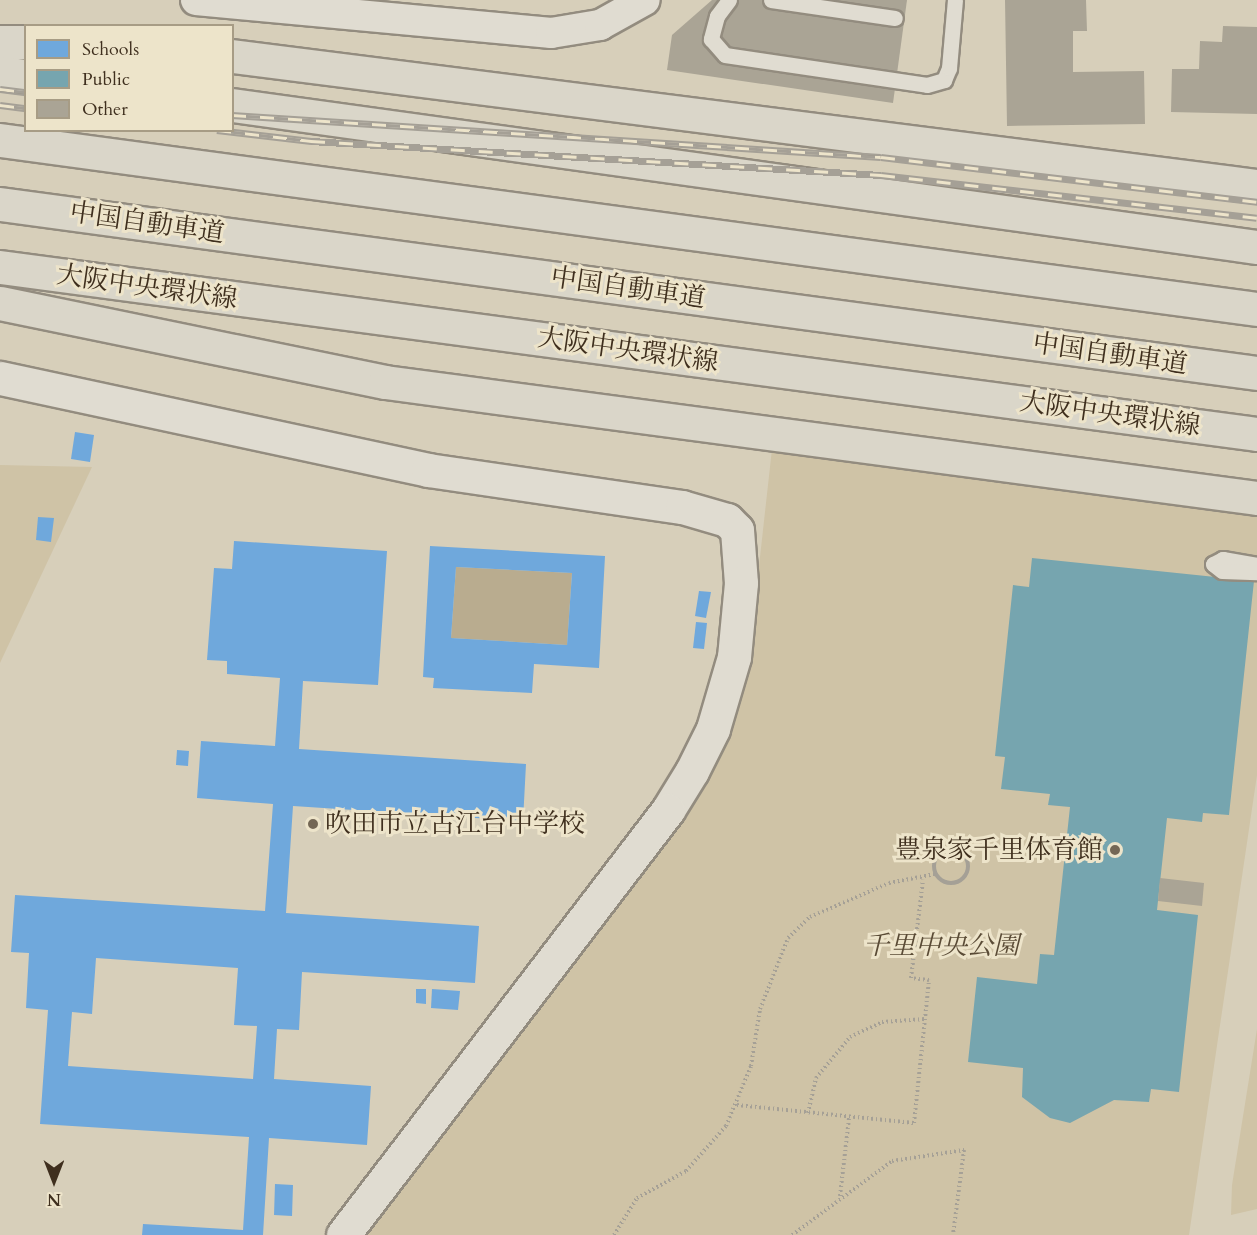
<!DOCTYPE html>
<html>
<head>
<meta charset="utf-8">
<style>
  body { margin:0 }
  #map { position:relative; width:1257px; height:1235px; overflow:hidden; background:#d7cfba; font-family:Cardo,"Noto Serif JP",serif }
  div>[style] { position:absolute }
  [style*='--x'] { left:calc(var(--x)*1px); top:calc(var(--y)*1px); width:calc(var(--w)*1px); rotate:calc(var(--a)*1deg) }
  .green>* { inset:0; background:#cfc3a6 }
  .water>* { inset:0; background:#b9ac8f }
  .schools>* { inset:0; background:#6fa8dc }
  .public>* { inset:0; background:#76a5af }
  .building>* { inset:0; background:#aaa495 }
  .path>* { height:4px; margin-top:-2px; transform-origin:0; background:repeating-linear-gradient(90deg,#a5a096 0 1.5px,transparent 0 4.5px) }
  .path>.ring { margin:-2px; padding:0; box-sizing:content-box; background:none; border:4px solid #a5a096; border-radius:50% }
  .roads { filter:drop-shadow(2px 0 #938c7f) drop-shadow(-2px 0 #938c7f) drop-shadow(0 2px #938c7f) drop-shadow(0 -2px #938c7f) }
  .lane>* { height:15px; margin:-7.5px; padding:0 7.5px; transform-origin:7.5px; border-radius:7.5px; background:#e0dcd1 }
  .street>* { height:30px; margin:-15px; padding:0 15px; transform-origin:15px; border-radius:15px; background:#e0dcd1 }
  .secondary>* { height:33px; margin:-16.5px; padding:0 16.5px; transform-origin:16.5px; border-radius:16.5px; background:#e0dcd1 }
  .primary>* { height:33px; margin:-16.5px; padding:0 16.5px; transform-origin:16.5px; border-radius:16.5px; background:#dad6c9 }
  .highway>* { height:33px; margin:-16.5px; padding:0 16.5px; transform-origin:16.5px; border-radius:16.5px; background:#dad6c9 }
  .rail>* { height:7px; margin-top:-3.5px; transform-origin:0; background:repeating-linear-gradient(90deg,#ede4ca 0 14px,#a5a096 0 28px); box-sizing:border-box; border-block:2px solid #a5a096 }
  .dots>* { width:16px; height:16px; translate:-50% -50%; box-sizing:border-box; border:3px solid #ede4ca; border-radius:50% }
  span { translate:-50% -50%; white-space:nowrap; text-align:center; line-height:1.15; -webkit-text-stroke:6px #ede4ca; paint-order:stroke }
  .street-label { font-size:26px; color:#3f2f1e }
  .poi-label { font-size:26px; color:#3f2f1e }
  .left { translate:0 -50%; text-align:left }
  .right { translate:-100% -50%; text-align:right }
  .park-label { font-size:26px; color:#5a4b36; font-style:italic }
  .legend { position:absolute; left:24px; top:24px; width:210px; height:108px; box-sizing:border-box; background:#ede4ca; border:2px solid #a79c85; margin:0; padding:8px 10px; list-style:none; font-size:18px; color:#3f2f1e }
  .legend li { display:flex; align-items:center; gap:12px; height:30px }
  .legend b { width:30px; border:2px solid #a79c85 }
  .north { position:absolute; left:24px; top:1151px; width:60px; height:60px; -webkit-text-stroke:4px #ede4ca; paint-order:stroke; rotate:180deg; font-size:16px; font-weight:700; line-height:24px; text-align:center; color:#3f2f1e }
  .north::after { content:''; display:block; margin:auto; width:21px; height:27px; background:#3f2f1e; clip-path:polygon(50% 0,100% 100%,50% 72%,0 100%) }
</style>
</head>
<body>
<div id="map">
  <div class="green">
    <i style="clip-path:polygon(772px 449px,1257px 515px,1257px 775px,1189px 1235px,366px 1235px,680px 820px,725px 741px,748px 665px)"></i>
    <i style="clip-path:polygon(0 465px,92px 467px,0 663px)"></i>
    <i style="clip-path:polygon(1257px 1029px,1257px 1209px,1231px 1215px,1232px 1185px)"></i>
  </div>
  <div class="water">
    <i style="clip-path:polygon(456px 567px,572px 573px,567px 645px,451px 638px)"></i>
  </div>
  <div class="schools">
    <i style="clip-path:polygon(75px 432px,94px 435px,90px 462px,71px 459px)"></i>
    <i style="clip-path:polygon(38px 517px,54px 518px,51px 542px,36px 540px)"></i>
    <i style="clip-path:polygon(evenodd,234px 541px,387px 551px,378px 685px,303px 681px,299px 749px,526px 764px,523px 821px,293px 806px,286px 913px,479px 926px,475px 983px,302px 972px,299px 1030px,277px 1029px,274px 1079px,371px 1086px,367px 1145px,269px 1138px,263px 1235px,142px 1235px,143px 1224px,243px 1230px,249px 1137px,40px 1124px,48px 1010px,26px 1008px,29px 953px,11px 952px,15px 895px,265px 911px,273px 804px,197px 798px,201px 741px,275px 746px,280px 678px,227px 674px,227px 661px,207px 660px,214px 568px,232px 569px,234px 541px,96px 958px,238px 968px,234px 1025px,257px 1026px,253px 1079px,68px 1066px,72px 1012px,92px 1014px,96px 958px)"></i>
    <i style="clip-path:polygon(evenodd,430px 546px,605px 556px,599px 668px,534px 664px,532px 693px,433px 688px,434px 678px,423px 677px,430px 546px,456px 567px,572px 573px,567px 645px,451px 638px,456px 567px)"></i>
    <i style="clip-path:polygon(699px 591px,711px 592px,706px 618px,695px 616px)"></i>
    <i style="clip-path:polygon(696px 622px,707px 623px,704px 649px,693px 648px)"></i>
    <i style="clip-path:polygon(177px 750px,189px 751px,188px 766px,176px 765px)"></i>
    <i style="clip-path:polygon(416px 989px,426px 989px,426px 1004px,416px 1003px)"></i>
    <i style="clip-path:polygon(432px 989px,460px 991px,458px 1010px,431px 1008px)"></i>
    <i style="clip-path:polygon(275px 1184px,293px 1185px,292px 1216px,274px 1215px)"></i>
  </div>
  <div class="public">
    <i style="clip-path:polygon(1032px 558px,1254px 581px,1229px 815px,1203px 813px,1202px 822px,1167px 818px,1157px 910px,1198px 915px,1179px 1092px,1151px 1089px,1149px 1102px,1114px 1100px,1070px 1123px,1050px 1118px,1022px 1097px,1023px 1068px,968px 1062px,977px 977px,1037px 984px,1040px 954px,1054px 955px,1070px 807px,1048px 805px,1050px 794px,1001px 789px,1005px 757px,995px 756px,1013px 585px,1029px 587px)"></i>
  </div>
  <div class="building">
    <i style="clip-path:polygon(712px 0,907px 0,893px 103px,667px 70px,672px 35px)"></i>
    <i style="clip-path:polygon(1005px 0,1086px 0,1087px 31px,1073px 31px,1073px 72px,1144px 71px,1145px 124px,1007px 126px)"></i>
    <i style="clip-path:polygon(1223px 26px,1257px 27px,1257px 114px,1171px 112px,1172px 69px,1199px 69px,1200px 41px,1222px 42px)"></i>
    <i style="clip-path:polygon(1160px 878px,1204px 883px,1202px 906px,1158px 901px)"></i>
  </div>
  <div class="path">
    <i class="ring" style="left:934px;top:849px;width:30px;height:30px"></i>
    <i style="--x:737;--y:1105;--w:178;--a:5.8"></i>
    <i style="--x:914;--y:1123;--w:144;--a:-84"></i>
    <i style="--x:929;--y:980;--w:18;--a:-174"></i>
    <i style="--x:911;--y:978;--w:99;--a:-83"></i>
    <i style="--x:808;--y:1113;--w:36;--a:-77"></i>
    <i style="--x:816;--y:1078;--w:53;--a:-50.3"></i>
    <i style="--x:850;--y:1037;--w:35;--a:-25"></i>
    <i style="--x:882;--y:1022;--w:43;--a:-4"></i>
    <i style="--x:840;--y:1196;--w:79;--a:-83.4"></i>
    <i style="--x:614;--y:1235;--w:44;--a:-58.1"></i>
    <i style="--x:637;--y:1198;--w:56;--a:-28.9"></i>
    <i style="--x:686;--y:1171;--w:60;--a:-48.4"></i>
    <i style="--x:726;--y:1126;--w:65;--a:-67.4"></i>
    <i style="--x:751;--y:1066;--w:58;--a:-81"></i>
    <i style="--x:760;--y:1009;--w:76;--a:-68.5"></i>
    <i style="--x:788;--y:938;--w:30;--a:-44"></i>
    <i style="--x:810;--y:917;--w:86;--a:-23.3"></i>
    <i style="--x:889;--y:883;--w:47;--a:-11.1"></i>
    <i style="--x:792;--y:1235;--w:124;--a:-36.5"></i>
    <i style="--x:892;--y:1161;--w:73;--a:-8.7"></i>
    <i style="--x:964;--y:1150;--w:86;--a:97.4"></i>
  </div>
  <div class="roads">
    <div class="lane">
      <i style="--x:729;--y:0;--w:20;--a:127"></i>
      <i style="--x:717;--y:16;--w:24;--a:105"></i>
      <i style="--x:711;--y:39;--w:21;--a:49"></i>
      <i style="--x:725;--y:55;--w:204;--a:8.4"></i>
      <i style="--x:927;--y:85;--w:18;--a:-16"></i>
      <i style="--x:944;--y:80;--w:13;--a:-67"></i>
      <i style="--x:949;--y:68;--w:68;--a:-85"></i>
      <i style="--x:771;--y:0;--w:125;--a:8.3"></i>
      <i style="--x:1257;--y:565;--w:35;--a:-170"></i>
      <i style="--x:1223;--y:559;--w:11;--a:153"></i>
      <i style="--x:1213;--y:564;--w:11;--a:38"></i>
      <i style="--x:1222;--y:571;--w:35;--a:2"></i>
    </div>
    <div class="street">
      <i style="--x:196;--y:0;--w:357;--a:5.3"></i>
      <i style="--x:551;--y:33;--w:50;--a:-9.3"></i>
      <i style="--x:600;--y:25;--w:51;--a:-29.1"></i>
    </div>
    <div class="secondary">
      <i style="--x:0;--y:378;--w:438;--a:12.1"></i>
      <i style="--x:428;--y:470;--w:257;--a:8.3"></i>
      <i style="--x:682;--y:507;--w:47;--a:16.1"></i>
      <i style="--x:727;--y:520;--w:14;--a:45"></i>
      <i style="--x:737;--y:530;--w:53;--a:85.7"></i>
      <i style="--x:741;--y:583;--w:74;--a:95.4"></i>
      <i style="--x:734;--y:657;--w:75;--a:106.3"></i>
      <i style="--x:713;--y:729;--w:47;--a:116.6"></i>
      <i style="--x:692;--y:771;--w:46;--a:121.6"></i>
      <i style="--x:668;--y:810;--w:535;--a:127.41"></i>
    </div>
    <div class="primary">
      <i style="--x:0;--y:42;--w:26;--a:0"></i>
      <i style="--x:232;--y:56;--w:1033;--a:7.23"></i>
      <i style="--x:0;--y:73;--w:26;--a:7"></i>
      <i style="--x:232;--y:105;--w:1035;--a:7.89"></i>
      <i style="--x:0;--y:267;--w:1268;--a:7.57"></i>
      <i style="--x:0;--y:303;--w:393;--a:11.6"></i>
      <i style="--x:385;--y:382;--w:880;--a:7.58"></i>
    </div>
    <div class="highway">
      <i style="--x:0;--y:140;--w:1268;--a:7.66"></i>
      <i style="--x:0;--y:204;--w:1268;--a:7.66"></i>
    </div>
  </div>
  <div class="rail">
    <i style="--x:0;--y:89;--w:26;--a:7"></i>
    <i style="--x:0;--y:105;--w:26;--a:7"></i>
    <i style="--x:232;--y:115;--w:650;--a:3.7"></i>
    <i style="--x:881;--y:157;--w:379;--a:6.8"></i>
    <i style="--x:217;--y:130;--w:95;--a:6.7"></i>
    <i style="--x:311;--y:141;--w:571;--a:3.41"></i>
    <i style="--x:881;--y:175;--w:378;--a:6.5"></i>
  </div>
  <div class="dots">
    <i style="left:313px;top:824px;background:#746755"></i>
    <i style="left:1115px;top:850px;background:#746755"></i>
  </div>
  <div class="street-label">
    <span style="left:147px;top:223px;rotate:8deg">中国自動車道</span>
    <span style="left:147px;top:287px;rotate:8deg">大阪中央環状線</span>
    <span style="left:628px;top:288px;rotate:8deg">中国自動車道</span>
    <span style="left:628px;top:350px;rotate:8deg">大阪中央環状線</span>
    <span style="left:1110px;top:354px;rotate:8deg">中国自動車道</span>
    <span style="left:1110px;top:414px;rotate:8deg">大阪中央環状線</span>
  </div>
  <div class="poi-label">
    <span class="left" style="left:325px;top:824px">吹田市立古江台中学校</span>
    <span class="right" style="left:1103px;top:850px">豊泉家千里体育館</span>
  </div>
  <div class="park-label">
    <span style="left:941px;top:946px">千里中央公園</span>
  </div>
  <ul class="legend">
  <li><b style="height:16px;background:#6fa8dc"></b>Schools</li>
  <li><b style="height:16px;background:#76a5af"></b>Public</li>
  <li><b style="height:16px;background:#aaa495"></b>Other</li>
  </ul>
  <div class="north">N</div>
</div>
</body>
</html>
